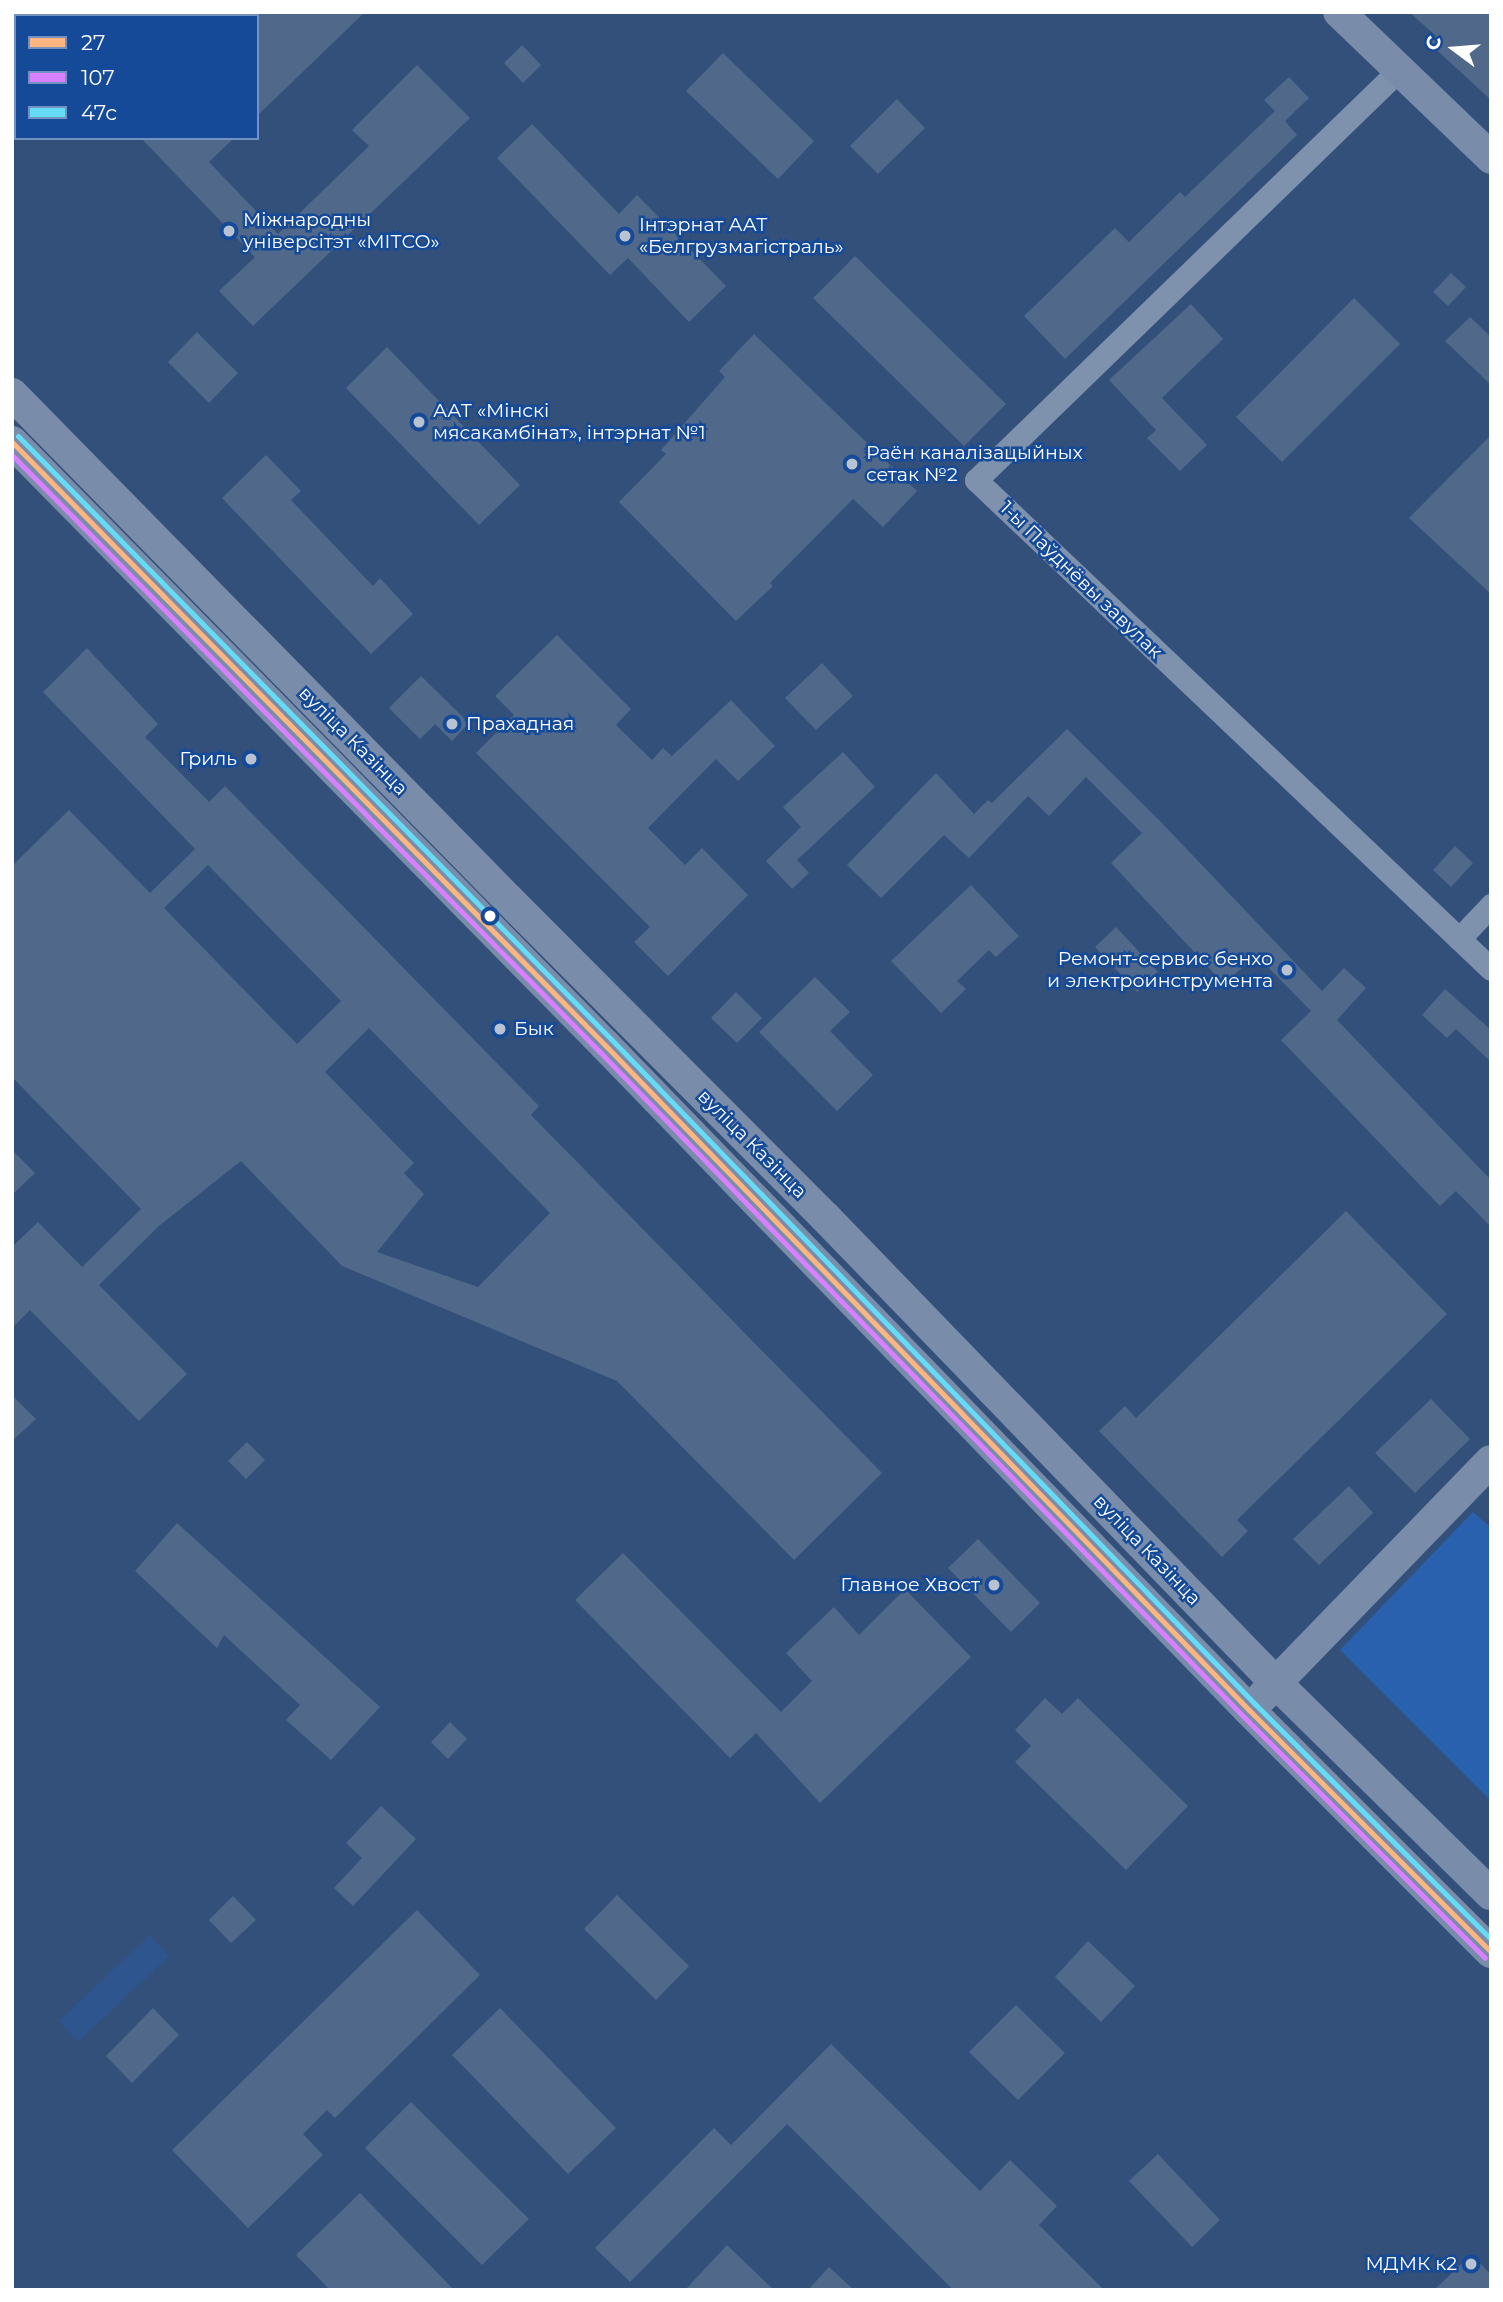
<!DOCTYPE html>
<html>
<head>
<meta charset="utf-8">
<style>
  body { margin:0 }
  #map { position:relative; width:1503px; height:2302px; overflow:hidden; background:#33507b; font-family:Montserrat,sans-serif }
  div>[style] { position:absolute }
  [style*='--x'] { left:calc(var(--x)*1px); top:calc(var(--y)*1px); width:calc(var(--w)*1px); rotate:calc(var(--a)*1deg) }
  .green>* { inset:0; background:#2961af }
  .water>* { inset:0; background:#2f558e }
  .building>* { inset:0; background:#50688a }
  .street>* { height:23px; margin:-11.5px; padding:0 11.5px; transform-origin:11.5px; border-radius:11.5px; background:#7e91ad }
  .secondary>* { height:32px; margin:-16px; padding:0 16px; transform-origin:16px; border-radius:16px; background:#798ca9 }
  .bus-1>* { height:5px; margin:-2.5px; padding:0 2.5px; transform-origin:2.5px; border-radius:2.5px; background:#ffb580 }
  .bus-2>* { height:5px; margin:-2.5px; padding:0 2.5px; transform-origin:2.5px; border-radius:2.5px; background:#d880ff }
  .bus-3>* { height:5px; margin:-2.5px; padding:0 2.5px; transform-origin:2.5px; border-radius:2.5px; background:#66dbf5 }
  .dots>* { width:19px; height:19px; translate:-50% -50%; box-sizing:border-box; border:4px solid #154a99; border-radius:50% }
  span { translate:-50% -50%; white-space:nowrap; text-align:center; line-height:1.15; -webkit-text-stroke:5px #154a99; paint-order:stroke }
  .poi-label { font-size:19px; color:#fff }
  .left { translate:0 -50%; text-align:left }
  .right { translate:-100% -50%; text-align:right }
  .street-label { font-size:19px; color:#fff }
  .frame { position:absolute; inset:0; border:14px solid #fff; pointer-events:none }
  .legend { position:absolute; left:14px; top:14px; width:245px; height:126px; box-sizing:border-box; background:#154a99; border:2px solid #7392c2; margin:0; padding:9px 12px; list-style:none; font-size:21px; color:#fff }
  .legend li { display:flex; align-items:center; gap:14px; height:35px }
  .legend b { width:35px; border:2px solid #7392c2 }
  .north { position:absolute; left:1419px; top:14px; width:70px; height:70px; -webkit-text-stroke:5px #154a99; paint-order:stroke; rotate:286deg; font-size:19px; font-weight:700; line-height:28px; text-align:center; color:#fff }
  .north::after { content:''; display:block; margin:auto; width:24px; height:32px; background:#fff; clip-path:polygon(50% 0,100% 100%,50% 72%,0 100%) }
</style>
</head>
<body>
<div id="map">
  <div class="green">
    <i style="clip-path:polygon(1473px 1512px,1491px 1528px,1491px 1801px,1340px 1650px)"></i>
  </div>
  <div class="water">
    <i style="clip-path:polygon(150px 1935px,169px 1956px,78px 2042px,59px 2021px)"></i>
  </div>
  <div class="building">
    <i style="clip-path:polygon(257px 12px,365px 12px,257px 116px)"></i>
    <i style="clip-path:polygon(1409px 12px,1491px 12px,1491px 100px,1429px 43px,1436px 36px)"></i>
    <i style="clip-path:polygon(522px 45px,541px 65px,523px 83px,504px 63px)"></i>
    <i style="clip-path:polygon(723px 53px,814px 141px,778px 179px,686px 91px)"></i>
    <i style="clip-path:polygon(417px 65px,470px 118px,253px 326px,219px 291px,255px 257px,141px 138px,234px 138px,209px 162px,278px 234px,369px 146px,352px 130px)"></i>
    <i style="clip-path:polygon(1289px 77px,1309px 98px,1285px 121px,1297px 135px,1065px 359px,1024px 316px,1115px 228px,1129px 242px,1180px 192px,1185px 197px,1275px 111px,1264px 100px)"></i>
    <i style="clip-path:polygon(897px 99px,925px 128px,878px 174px,850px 146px)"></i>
    <i style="clip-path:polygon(532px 124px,619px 214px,637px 195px,726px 286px,689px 322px,628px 258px,610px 275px,497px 158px)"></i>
    <i style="clip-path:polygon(855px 256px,1006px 404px,964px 446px,813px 298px)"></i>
    <i style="clip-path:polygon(1451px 273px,1466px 287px,1448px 306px,1433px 292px)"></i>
    <i style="clip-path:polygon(1354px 298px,1400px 344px,1282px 462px,1236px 417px)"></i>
    <i style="clip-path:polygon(1191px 304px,1223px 339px,1162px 398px,1207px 445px,1180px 471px,1147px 438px,1156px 430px,1109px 380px)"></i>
    <i style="clip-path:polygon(1470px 317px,1491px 337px,1491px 385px,1445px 341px)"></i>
    <i style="clip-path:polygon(197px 332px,238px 373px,209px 403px,168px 362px)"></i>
    <i style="clip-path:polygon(754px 334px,917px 491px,883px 527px,853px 499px,770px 583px,773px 586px,736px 621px,619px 502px,666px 454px,661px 450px,725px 377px,719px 371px)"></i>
    <i style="clip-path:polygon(387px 347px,520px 485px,479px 525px,346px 388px)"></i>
    <i style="clip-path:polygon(1491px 435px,1491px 594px,1409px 518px)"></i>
    <i style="clip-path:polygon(266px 455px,301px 491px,291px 500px,373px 586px,380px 578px,413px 614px,371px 654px,222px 498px)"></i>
    <i style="clip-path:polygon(557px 635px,631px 709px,616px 725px,652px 760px,663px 748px,672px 756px,731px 700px,775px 746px,738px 781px,716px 759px,648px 828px,685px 865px,702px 848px,748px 895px,668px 976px,634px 942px,650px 927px,476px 753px,514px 715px,495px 696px)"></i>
    <i style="clip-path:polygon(evenodd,87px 648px,158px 724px,145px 737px,209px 802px,225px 786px,539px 1106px,531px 1115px,882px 1473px,794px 1560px,617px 1381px,342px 1266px,241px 1161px,159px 1226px,99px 1285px,187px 1374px,139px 1421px,30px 1310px,12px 1328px,12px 1247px,38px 1222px,82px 1267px,141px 1209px,12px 1077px,12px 866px,69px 810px,150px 893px,195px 849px,43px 692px,87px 648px,208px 865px,341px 1001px,297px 1044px,164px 908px,208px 865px,87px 648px,369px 1028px,550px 1213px,478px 1287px,377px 1252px,424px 1194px,404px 1173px,414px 1163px,325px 1072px,369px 1028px)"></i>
    <i style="clip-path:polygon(822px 663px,853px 696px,816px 730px,785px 698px)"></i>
    <i style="clip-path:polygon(421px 676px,469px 723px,452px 741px,435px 724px,420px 739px,389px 708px)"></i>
    <i style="clip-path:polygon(1067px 729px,1158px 819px,1322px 991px,1344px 968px,1366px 988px,1337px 1020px,1491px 1180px,1491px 1227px,1456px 1191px,1440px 1206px,1281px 1040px,1311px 1011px,1256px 955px,1224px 984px,1111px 863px,1142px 833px,1086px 777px,1049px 816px,1028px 796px,969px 858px,944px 835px,881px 898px,847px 865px,936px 773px,974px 814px,988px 800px,992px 803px)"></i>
    <i style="clip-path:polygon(843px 752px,875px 787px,797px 860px,809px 873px,792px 889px,766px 861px,801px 827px,783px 807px)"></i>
    <i style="clip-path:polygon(1455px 846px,1473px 863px,1451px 887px,1433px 870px)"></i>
    <i style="clip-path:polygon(971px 885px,1019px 936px,996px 957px,989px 950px,957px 981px,966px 989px,941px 1013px,891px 961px)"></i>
    <i style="clip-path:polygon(1116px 927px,1158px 972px,1137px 992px,1095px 947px)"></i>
    <i style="clip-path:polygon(815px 977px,850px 1012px,830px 1031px,873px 1075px,837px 1111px,759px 1032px)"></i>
    <i style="clip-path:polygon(1445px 989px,1491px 1030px,1491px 1062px,1456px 1029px,1447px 1038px,1422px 1015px)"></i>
    <i style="clip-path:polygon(736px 992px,762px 1018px,737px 1043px,711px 1018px)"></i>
    <i style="clip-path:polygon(12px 1150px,35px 1173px,12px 1195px)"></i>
    <i style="clip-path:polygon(1346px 1211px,1447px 1314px,1237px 1520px,1248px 1531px,1222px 1557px,1099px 1431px,1125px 1406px,1136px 1418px)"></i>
    <i style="clip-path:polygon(12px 1395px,36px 1419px,12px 1441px)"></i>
    <i style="clip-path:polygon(1431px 1399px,1470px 1439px,1415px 1493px,1375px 1453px)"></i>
    <i style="clip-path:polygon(247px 1442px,265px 1460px,246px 1479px,228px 1461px)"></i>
    <i style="clip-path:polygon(1349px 1486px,1373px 1513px,1319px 1565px,1293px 1539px)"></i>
    <i style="clip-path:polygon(177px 1523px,380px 1707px,331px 1760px,286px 1720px,300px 1705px,224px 1635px,217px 1648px,135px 1571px)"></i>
    <i style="clip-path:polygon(978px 1539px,1040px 1603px,1011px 1632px,948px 1568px)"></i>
    <i style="clip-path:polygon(623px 1553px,781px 1712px,812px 1681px,786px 1653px,834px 1607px,859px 1635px,905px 1589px,971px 1657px,820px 1803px,756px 1733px,730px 1758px,575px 1600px)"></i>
    <i style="clip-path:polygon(1045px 1698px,1062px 1714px,1078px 1698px,1188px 1806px,1126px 1870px,1015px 1762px,1031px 1746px,1015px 1730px)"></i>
    <i style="clip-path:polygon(450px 1722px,467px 1739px,448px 1759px,431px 1742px)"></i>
    <i style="clip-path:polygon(381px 1806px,416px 1839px,353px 1906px,334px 1888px,362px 1858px,346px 1843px)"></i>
    <i style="clip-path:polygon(617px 1895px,689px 1966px,656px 2000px,584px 1929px)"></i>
    <i style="clip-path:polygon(233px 1896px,256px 1920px,231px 1943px,209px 1920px)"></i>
    <i style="clip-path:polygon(417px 1910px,480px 1975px,335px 2118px,327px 2110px,303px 2134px,323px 2155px,248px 2228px,172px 2150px)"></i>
    <i style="clip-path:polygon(1088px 1941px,1135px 1986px,1101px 2022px,1055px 1977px)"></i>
    <i style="clip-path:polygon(1016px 2005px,1065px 2053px,1018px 2100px,969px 2052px)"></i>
    <i style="clip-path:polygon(153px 2008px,179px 2035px,132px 2083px,106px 2056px)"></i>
    <i style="clip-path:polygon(500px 2008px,616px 2128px,568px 2174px,452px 2055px)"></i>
    <i style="clip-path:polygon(831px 2044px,980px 2191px,1010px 2160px,1057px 2206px,1039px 2225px,1104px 2290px,953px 2290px,787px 2124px,630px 2282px,595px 2248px,714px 2128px,731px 2145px)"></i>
    <i style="clip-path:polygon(411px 2102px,529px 2219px,482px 2265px,365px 2148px)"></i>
    <i style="clip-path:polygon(1158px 2154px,1220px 2220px,1192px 2247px,1129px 2181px)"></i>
    <i style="clip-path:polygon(360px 2193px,454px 2290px,330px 2290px,296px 2255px)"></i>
    <i style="clip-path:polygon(727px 2245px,774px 2290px,685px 2290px)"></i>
    <i style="clip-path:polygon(1472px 2254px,1491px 2275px,1491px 2290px,1434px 2290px)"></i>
    <i style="clip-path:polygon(829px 2267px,854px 2290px,808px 2290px)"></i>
  </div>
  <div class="street">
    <i style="--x:28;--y:16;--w:6;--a:-45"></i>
    <i style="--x:12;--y:30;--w:5;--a:-37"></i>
    <i style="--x:1399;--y:70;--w:589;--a:135.89"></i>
    <i style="--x:976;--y:480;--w:710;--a:43.52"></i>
    <i style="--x:1459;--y:939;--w:47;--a:-46.7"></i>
  </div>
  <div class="secondary">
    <i style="--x:1339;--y:12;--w:211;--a:43.8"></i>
    <i style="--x:12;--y:394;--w:708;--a:45.52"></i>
    <i style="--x:508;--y:899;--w:449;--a:45.1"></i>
    <i style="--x:825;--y:1217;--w:649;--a:45.94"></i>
    <i style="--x:1276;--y:1683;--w:301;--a:44.5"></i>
    <i style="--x:12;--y:442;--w:846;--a:45.48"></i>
    <i style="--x:605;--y:1045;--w:926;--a:45.92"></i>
    <i style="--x:1249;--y:1710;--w:342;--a:45"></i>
    <i style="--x:1263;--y:1696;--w:327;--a:-45.9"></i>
  </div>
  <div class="bus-1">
    <i style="--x:12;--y:442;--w:846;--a:45.48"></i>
    <i style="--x:605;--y:1045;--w:926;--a:45.92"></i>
    <i style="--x:1249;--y:1710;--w:342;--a:45"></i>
  </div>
  <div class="bus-2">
    <i style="--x:12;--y:455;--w:837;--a:45.44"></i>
    <i style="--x:599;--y:1051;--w:926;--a:45.92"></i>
    <i style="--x:1243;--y:1716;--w:342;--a:45"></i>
  </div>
  <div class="bus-3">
    <i style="--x:18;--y:436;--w:846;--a:45.48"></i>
    <i style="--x:611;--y:1039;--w:926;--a:45.92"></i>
    <i style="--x:1255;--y:1704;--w:333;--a:44.9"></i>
  </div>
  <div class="dots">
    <i style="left:229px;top:231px;background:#b8c2d1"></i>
    <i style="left:625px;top:236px;background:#b8c2d1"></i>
    <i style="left:419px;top:422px;background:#b8c2d1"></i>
    <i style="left:852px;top:464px;background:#b8c2d1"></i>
    <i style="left:452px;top:724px;background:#b8c2d1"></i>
    <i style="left:251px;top:759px;background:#b8c2d1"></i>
    <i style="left:490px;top:916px;background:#fff"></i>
    <i style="left:1287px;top:970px;background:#b8c2d1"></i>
    <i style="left:500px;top:1029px;background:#b8c2d1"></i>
    <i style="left:994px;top:1585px;background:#b8c2d1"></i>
    <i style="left:1471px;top:2264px;background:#b8c2d1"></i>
  </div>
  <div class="poi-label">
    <span class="left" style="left:243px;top:231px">Міжнародны<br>універсітэт «МІТСО»</span>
    <span class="left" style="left:639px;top:236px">Інтэрнат ААТ<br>«Белгрузмагістраль»</span>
    <span class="left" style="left:433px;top:422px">ААТ «Мінскі<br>мясакамбінат», інтэрнат №1</span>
    <span class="left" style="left:866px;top:464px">Раён каналізацыйных<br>сетак №2</span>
    <span class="left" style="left:466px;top:724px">Прахадная</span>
    <span class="right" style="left:237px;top:759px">Гриль</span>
    <span class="right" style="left:1273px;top:970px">Ремонт-сервис бенхо<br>и электроинструмента</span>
    <span class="left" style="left:514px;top:1029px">Бык</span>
    <span class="right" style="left:980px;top:1585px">Главное Хвост</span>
    <span class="right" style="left:1457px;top:2264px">МДМК к2</span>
  </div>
  <div class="street-label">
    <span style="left:1081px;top:580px;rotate:44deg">1-ы Паўднёвы завулак</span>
    <span style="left:353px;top:741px;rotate:45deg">вуліца Казінца</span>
    <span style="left:752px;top:1144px;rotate:45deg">вуліца Казінца</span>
    <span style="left:1147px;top:1550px;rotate:46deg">вуліца Казінца</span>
  </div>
  <div class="frame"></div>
  <ul class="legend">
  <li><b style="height:9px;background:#ffb580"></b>27</li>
  <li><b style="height:9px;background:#d880ff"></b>107</li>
  <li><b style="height:9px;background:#66dbf5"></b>47с</li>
  </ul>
  <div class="north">С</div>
</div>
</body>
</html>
